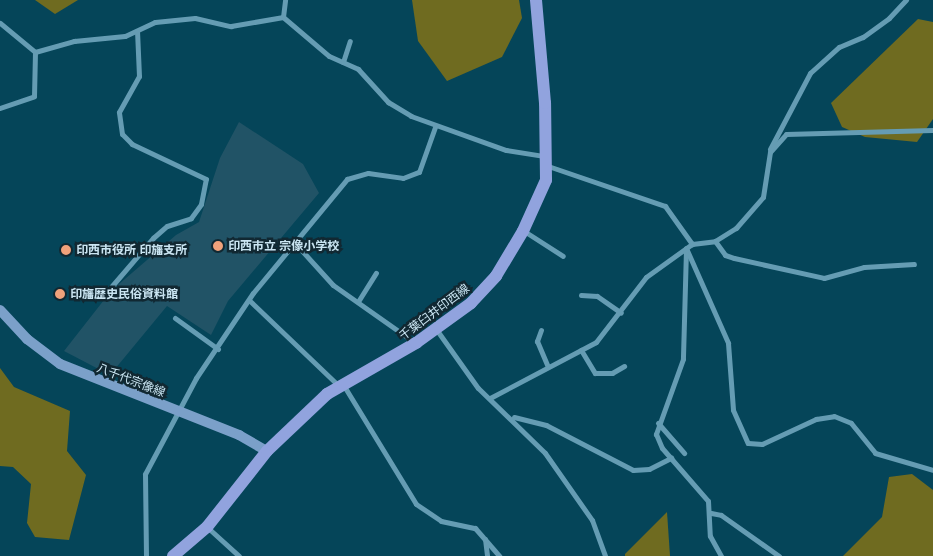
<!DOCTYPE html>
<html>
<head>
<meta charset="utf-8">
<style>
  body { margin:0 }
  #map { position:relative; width:933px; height:556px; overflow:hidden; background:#054559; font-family:Lora,"Noto Sans JP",serif }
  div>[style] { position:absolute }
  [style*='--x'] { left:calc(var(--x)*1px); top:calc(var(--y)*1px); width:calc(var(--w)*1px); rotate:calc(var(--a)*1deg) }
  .built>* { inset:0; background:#215366 }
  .green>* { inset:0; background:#6f6b20 }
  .street>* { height:5px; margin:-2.5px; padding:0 2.5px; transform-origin:2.5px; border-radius:2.5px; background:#659cb3 }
  .secondary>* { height:10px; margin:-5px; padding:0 5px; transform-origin:5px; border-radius:5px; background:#7ba0c9 }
  .primary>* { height:12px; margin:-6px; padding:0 6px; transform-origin:6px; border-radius:6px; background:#91a3de }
  .dots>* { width:14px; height:14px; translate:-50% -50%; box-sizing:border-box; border:2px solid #112832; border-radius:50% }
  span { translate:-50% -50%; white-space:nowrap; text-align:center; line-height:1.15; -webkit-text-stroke:5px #112832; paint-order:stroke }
  .poi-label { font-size:12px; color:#cae5f2; font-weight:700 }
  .left { translate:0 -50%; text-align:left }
  .street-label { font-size:12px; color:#cae5f2 }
</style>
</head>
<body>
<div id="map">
  <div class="built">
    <i style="clip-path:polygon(239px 122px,303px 164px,319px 193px,228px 301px,211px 335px,167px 306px,110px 375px,64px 351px,111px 291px,176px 235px,199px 222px,220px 158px)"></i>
  </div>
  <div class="green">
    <i style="clip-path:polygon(35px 0,78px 0,55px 14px)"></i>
    <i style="clip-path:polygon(412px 0,519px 0,522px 18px,502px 57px,447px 81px,418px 41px)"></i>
    <i style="clip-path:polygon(918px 19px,933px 22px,933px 119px,917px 142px,865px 137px,842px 127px,831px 103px)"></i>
    <i style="clip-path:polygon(0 368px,14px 387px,70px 411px,67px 451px,86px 475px,69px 540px,35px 537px,27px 523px,31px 484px,13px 467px,0 466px)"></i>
    <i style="clip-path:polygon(912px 474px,933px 490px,933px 556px,843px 556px,882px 517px,889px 477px)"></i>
    <i style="clip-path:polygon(667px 512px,670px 556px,625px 556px,625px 554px)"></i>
  </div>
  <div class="street">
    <i style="--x:283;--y:17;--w:60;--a:40.3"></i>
    <i style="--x:329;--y:56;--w:32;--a:24"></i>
    <i style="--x:358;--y:69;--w:45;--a:47.7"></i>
    <i style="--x:388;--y:102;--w:27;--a:31"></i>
    <i style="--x:411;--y:116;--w:101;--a:19.7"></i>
    <i style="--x:506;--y:150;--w:39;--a:9"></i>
    <i style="--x:283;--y:17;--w:17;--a:-83"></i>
    <i style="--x:0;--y:23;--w:45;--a:39.6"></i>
    <i style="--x:35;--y:52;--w:41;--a:-15.8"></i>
    <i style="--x:74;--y:41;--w:51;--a:-5.6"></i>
    <i style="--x:125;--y:36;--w:33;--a:-25"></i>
    <i style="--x:155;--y:22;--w:40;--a:-5.7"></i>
    <i style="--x:195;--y:18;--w:37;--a:13"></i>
    <i style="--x:231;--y:26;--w:53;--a:-9.8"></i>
    <i style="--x:343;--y:62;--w:22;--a:-72"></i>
    <i style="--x:0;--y:108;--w:36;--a:-19"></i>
    <i style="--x:34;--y:96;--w:44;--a:-88.7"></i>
    <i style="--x:770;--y:149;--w:86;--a:-62.2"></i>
    <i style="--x:810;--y:73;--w:39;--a:-42"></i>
    <i style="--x:839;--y:47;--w:26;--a:-23"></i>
    <i style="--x:863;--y:37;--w:32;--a:-36"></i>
    <i style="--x:889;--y:18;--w:25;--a:-47"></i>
    <i style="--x:548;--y:166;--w:124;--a:18.9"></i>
    <i style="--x:665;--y:206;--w:47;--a:54.6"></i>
    <i style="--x:524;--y:231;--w:46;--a:32.7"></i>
    <i style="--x:715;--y:241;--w:17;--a:54"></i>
    <i style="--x:725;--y:255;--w:9;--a:18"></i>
    <i style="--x:734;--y:258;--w:92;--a:12.5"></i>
    <i style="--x:824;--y:278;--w:41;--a:-15.4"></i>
    <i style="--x:864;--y:267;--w:50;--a:-3.4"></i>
    <i style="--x:294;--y:242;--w:58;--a:47.8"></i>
    <i style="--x:333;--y:285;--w:99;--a:35.1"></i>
    <i style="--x:686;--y:248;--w:104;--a:66.1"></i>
    <i style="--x:728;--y:343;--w:67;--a:85.7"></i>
    <i style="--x:733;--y:410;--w:36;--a:66"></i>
    <i style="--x:748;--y:443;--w:14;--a:4"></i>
    <i style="--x:762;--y:444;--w:60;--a:-24.8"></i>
    <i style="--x:816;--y:419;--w:18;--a:-9"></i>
    <i style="--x:834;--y:416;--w:18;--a:22"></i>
    <i style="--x:851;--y:423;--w:38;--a:51"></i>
    <i style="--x:875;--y:453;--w:60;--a:16.3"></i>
    <i style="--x:686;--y:249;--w:110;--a:91.6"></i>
    <i style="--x:683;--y:359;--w:80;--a:109.8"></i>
    <i style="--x:656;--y:434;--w:15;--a:67"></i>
    <i style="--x:662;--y:448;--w:70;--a:49"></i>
    <i style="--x:708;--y:501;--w:35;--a:87"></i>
    <i style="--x:710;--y:536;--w:23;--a:61"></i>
    <i style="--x:111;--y:287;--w:65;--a:-49.4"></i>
    <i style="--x:153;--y:238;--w:18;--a:-41"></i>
    <i style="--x:167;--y:226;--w:25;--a:-18"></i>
    <i style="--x:191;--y:218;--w:17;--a:-54"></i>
    <i style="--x:201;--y:204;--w:25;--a:-79"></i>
    <i style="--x:206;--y:179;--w:82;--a:-154.7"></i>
    <i style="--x:132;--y:144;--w:14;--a:-135"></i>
    <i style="--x:122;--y:134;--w:22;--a:-98"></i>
    <i style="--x:119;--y:112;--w:41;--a:-60.9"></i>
    <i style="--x:139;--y:76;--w:45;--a:-92.5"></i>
    <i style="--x:581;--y:295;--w:16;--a:4"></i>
    <i style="--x:597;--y:296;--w:29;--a:35"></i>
    <i style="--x:359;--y:300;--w:32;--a:-58"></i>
    <i style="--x:250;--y:301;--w:123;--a:43.7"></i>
    <i style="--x:175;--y:318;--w:53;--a:35.8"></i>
    <i style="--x:436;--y:329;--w:72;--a:54.6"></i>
    <i style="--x:478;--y:388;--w:93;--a:44.1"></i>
    <i style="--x:545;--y:453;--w:82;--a:55"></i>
    <i style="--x:592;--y:520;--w:38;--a:70"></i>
    <i style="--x:541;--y:330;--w:12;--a:110"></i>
    <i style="--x:537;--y:341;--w:26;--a:67"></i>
    <i style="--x:581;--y:350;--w:27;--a:59"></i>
    <i style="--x:595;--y:373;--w:17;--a:0"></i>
    <i style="--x:612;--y:373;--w:14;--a:-30"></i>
    <i style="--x:344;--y:386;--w:138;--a:58.6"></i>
    <i style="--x:416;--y:504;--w:30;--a:34"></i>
    <i style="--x:441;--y:521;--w:35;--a:12"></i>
    <i style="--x:475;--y:528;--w:37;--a:49"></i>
    <i style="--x:490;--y:398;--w:120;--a:-27.8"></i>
    <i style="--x:596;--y:342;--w:82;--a:-52.4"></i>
    <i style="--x:646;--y:277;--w:57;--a:-35.7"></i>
    <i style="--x:692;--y:244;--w:23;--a:-7"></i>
    <i style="--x:715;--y:241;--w:25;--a:-32"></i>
    <i style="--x:736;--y:228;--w:41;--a:-48.9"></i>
    <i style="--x:763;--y:197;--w:46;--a:-81.2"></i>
    <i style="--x:770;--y:152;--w:24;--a:-48"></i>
    <i style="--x:786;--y:134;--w:147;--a:-1.6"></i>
    <i style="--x:514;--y:417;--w:33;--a:14"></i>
    <i style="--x:546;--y:425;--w:98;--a:27.3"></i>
    <i style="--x:633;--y:470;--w:16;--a:-4"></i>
    <i style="--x:649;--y:469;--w:25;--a:-27"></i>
    <i style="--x:658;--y:423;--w:40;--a:49"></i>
    <i style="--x:711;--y:513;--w:10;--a:11"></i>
    <i style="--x:721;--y:515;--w:71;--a:35.3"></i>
    <i style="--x:207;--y:527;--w:43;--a:42.2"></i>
    <i style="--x:485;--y:539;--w:17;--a:83"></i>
    <i style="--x:146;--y:556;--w:82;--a:-90.7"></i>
    <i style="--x:145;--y:474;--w:109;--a:-62"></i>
    <i style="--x:196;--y:378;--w:102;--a:-56.2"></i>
    <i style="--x:253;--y:293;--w:148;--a:-50.5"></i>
    <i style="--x:347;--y:179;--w:22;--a:-16"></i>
    <i style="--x:368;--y:173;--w:35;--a:8"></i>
    <i style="--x:403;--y:178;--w:17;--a:-21"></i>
    <i style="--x:419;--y:172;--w:48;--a:-70.4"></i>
  </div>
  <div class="secondary">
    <i style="--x:0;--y:310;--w:40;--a:47"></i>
    <i style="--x:27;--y:339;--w:41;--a:37.1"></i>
    <i style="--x:60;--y:364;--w:193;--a:21.6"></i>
    <i style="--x:239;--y:435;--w:32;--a:30"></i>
  </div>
  <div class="primary">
    <i style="--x:173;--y:556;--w:45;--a:-40.5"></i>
    <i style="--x:207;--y:527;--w:97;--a:-51.7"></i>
    <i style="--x:267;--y:451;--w:83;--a:-43.5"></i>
    <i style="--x:327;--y:394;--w:103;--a:-29.8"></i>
    <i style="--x:416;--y:343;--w:68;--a:-36"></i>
    <i style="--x:471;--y:303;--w:37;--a:-47"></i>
    <i style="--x:496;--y:276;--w:52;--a:-59"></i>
    <i style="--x:523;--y:231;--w:56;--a:-65.7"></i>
    <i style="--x:546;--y:180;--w:77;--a:-90.7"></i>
    <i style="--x:545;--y:103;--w:103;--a:-95"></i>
  </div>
  <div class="dots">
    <i style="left:218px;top:246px;background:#f1a27b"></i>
    <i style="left:66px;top:250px;background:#f1a27b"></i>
    <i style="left:60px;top:294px;background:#f1a27b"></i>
  </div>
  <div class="poi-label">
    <span class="left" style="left:228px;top:246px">印西市立 宗像小学校</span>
    <span class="left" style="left:76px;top:250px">印西市役所 印旛支所</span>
    <span class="left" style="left:70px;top:294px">印旛歴史民俗資料館</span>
  </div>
  <div class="street-label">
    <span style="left:434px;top:312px;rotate:-37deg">千葉臼井印西線</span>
    <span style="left:131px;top:380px;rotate:21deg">八千代宗像線</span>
  </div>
</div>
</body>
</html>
